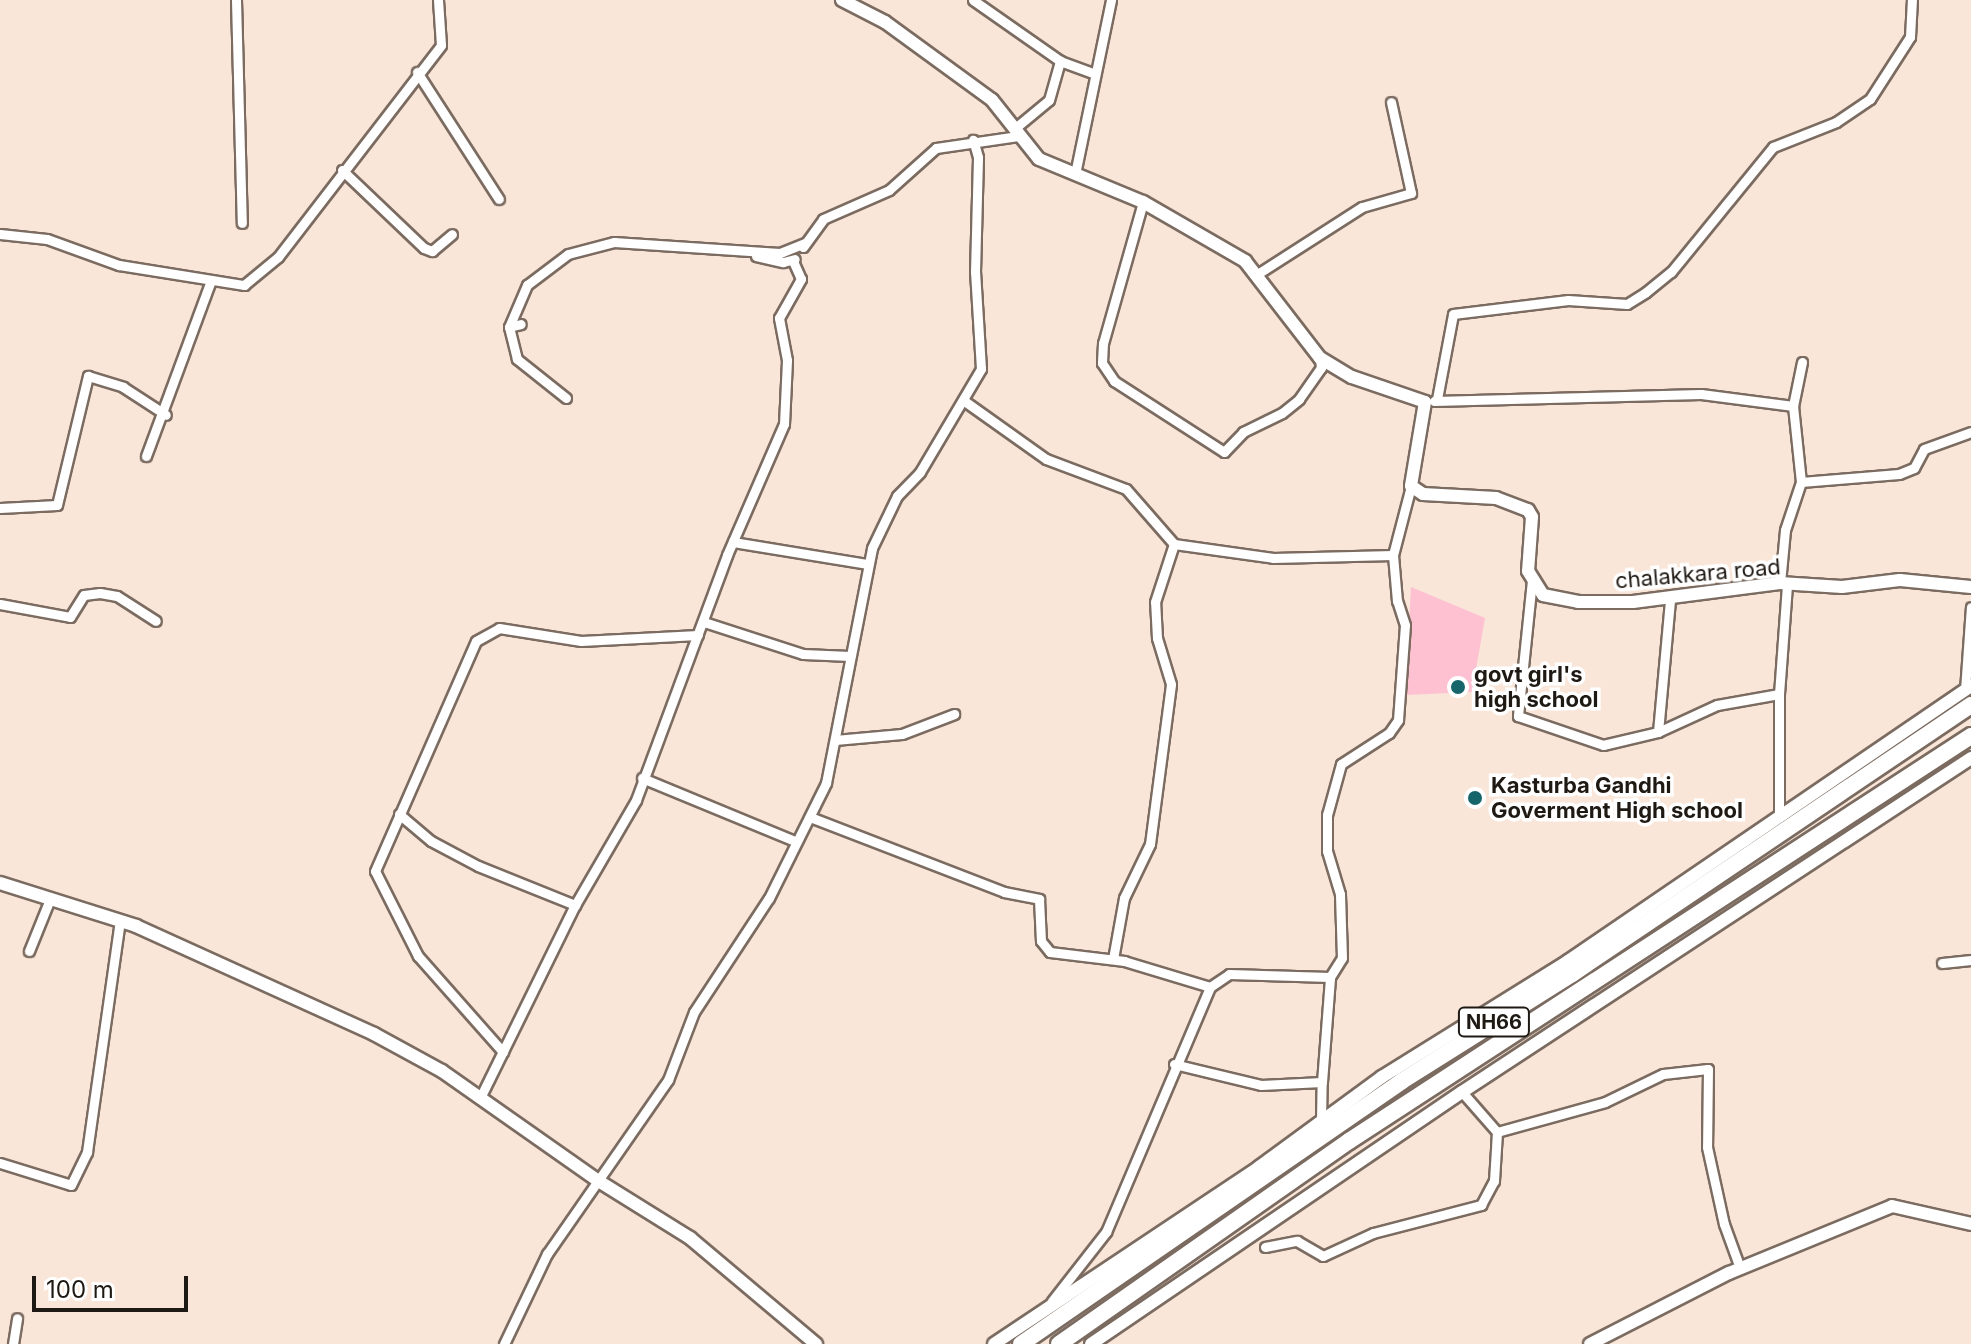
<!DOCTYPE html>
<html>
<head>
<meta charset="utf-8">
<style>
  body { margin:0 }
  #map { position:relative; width:1971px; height:1344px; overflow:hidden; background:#f9e6d9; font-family:Inter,sans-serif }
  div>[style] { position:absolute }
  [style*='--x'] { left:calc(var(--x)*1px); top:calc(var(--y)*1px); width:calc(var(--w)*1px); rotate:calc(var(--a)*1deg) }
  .green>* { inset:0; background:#fdc1d2 }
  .roads { filter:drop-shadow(2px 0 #7b6b60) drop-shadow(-2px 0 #7b6b60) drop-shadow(0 2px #7b6b60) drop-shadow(0 -2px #7b6b60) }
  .street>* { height:9px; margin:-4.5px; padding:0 4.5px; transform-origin:4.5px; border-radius:4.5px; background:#fff }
  .secondary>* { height:12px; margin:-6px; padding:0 6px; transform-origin:6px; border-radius:6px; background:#fff }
  .highway>* { height:16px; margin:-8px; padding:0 8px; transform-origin:8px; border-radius:8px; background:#fff }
  .dots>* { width:22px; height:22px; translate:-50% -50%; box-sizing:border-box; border:4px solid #fff; border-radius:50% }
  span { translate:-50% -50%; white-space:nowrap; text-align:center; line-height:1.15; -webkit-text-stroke:7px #fff; paint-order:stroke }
  .shield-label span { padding:2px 6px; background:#fff; border:2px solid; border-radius:6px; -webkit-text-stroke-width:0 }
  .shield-label { font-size:20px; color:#1f1914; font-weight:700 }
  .street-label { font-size:22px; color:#1f1914 }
  .poi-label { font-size:22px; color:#1f1914; font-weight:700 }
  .left { translate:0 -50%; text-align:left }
  .scale { position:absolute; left:32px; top:1276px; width:156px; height:36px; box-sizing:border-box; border:4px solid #1f1914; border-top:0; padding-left:10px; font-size:24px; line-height:28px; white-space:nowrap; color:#1f1914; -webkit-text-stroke:6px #fff; paint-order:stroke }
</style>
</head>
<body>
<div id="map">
  <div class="green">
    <i style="clip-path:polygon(1411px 587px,1485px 618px,1472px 692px,1405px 695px)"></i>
  </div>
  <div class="roads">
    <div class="street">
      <i style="--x:236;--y:0;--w:223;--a:88.5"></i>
      <i style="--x:973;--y:0;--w:106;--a:35"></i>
      <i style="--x:1060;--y:61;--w:37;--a:20"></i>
      <i style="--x:417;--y:72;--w:151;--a:57.2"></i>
      <i style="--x:1014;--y:129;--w:45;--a:-39.6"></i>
      <i style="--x:1049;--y:100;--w:41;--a:-74.2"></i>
      <i style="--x:342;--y:170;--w:113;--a:43.6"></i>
      <i style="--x:424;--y:248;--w:9;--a:21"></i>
      <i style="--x:432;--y:251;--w:26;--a:-40"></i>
      <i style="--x:1075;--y:174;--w:178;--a:-78.3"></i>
      <i style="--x:1143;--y:202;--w:147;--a:105.8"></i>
      <i style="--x:1103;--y:343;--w:20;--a:93"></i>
      <i style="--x:1102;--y:363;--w:22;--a:56"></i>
      <i style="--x:1114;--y:381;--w:131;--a:32.8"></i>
      <i style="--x:1224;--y:452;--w:28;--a:-46"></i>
      <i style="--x:1243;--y:432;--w:43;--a:-26"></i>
      <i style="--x:1282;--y:413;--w:22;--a:-39"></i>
      <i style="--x:1299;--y:399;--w:38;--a:-55"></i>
      <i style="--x:1321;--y:368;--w:10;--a:-96"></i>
      <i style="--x:0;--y:234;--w:47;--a:6.1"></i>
      <i style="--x:47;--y:239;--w:77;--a:19.9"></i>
      <i style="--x:119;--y:265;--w:127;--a:9.1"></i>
      <i style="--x:244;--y:285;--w:44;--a:-39.5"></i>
      <i style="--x:278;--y:257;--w:267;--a:-52.4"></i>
      <i style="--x:441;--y:45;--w:45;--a:-93.8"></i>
      <i style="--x:803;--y:247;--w:34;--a:-54"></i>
      <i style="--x:823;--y:219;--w:72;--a:-23.7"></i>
      <i style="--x:889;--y:190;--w:63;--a:-41.8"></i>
      <i style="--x:936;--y:148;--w:83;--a:-8.3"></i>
      <i style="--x:756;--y:256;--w:28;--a:13"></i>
      <i style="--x:783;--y:262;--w:12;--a:-14"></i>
      <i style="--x:1259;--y:273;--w:122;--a:-32.7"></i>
      <i style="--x:1362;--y:207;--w:51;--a:-15.9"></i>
      <i style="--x:1411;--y:193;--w:93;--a:-102.4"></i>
      <i style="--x:509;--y:327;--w:12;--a:-14"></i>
      <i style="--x:566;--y:398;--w:63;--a:-141.5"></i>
      <i style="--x:517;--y:359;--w:33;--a:-104"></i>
      <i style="--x:509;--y:327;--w:46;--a:-66.8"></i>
      <i style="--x:527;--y:285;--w:51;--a:-37.1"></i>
      <i style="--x:568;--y:254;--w:48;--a:-14.6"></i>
      <i style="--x:614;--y:242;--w:166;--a:3.8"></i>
      <i style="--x:780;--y:253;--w:27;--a:-22"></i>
      <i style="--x:1437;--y:399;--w:86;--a:-79.3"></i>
      <i style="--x:1453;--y:314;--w:116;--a:-6.9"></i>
      <i style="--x:1568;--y:300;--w:59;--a:3.9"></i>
      <i style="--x:1627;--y:304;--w:22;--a:-32"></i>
      <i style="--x:1646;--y:292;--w:32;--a:-39"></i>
      <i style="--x:1671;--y:272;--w:161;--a:-50.8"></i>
      <i style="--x:1773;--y:147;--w:68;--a:-21.6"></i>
      <i style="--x:1836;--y:122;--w:41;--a:-34.1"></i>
      <i style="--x:1870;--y:99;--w:74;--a:-57.2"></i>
      <i style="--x:1910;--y:37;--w:37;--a:-87"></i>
      <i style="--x:963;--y:400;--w:102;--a:35.4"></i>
      <i style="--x:1046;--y:459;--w:85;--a:20.6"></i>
      <i style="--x:1126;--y:489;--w:73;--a:48.9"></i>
      <i style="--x:1174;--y:544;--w:100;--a:8"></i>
      <i style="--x:1273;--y:558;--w:120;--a:-1.4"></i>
      <i style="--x:1434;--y:401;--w:267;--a:-1.5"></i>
      <i style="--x:1701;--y:394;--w:93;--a:7.4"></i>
      <i style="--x:146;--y:456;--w:184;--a:-69.7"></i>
      <i style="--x:1801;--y:482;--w:76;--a:-96"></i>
      <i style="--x:1793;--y:406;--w:45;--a:-78.4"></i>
      <i style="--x:0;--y:508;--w:57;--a:-3"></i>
      <i style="--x:57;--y:505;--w:133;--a:-76.5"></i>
      <i style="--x:88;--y:376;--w:37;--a:17"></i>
      <i style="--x:123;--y:387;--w:51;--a:33.1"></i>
      <i style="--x:733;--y:542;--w:137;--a:9.3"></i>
      <i style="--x:1532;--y:580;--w:137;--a:95.9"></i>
      <i style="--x:1518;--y:716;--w:90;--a:18.8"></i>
      <i style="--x:1603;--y:745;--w:57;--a:-13.3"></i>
      <i style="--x:1658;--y:732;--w:65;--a:-24.6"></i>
      <i style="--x:1717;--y:705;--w:63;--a:-10.1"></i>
      <i style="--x:1779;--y:694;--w:109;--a:-85.8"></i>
      <i style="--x:1780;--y:583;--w:53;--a:-84.6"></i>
      <i style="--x:1785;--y:530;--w:51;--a:-71.6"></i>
      <i style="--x:1801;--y:482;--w:98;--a:-4.7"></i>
      <i style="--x:1899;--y:474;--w:16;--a:-22"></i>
      <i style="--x:1914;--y:468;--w:21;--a:-62"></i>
      <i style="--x:1924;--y:449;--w:50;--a:-19.9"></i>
      <i style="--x:0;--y:604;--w:71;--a:10.5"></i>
      <i style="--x:70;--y:617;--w:26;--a:-58"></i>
      <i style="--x:84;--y:595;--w:16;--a:-7"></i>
      <i style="--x:100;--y:593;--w:17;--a:10"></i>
      <i style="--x:117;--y:596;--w:46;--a:32.7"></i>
      <i style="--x:704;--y:622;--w:104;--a:17.9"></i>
      <i style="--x:803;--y:654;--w:47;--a:2.4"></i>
      <i style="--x:1965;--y:690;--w:83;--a:-85.9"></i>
      <i style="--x:1779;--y:694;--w:119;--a:90"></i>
      <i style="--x:1658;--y:732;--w:133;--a:-84.8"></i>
      <i style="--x:835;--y:740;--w:67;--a:-5.1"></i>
      <i style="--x:902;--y:734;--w:56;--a:-21"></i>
      <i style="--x:642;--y:778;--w:165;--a:22.4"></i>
      <i style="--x:399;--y:814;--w:42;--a:40.2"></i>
      <i style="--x:431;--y:841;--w:53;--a:28"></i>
      <i style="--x:478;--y:866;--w:105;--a:21.9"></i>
      <i style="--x:810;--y:817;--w:208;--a:21.1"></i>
      <i style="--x:1004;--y:892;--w:36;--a:11"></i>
      <i style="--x:1039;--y:899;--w:42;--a:87.3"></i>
      <i style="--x:1041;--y:941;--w:14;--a:51"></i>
      <i style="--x:1050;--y:952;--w:75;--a:6.9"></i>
      <i style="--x:1124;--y:961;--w:90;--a:16.8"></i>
      <i style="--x:29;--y:951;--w:56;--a:-68"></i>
      <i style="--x:1113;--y:959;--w:62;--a:-79.8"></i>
      <i style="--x:1124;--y:898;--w:60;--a:-64.3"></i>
      <i style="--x:1150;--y:844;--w:161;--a:-82.5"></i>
      <i style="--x:1171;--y:684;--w:48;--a:-106.9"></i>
      <i style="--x:1157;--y:638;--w:36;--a:-93"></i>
      <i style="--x:1155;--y:602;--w:61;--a:-71.9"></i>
      <i style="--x:1942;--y:963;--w:29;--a:-6"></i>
      <i style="--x:503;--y:1052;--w:128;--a:-131.5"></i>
      <i style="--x:418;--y:956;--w:95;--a:-116.8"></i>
      <i style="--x:375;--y:871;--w:251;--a:-66.3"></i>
      <i style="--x:476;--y:641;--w:26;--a:-29"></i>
      <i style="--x:499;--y:628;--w:83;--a:9"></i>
      <i style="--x:581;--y:641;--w:117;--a:-2.9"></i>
      <i style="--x:1174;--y:1064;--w:89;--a:13.6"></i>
      <i style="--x:1261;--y:1085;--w:61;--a:-2.8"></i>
      <i style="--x:1322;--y:1082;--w:105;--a:-85.6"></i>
      <i style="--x:1462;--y:1092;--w:53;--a:48.8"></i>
      <i style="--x:1497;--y:1132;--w:112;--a:-15.5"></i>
      <i style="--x:1605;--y:1102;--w:64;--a:-25.8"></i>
      <i style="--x:1663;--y:1074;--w:45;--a:-6.3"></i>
      <i style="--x:1708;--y:1069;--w:78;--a:90.7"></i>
      <i style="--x:1707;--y:1147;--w:79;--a:77.6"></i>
      <i style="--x:1724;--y:1224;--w:47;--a:70"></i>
      <i style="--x:480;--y:1098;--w:215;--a:-63.8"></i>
      <i style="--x:575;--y:905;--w:121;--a:-59.8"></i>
      <i style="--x:636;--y:800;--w:261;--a:-69.6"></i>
      <i style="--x:727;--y:555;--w:143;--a:-66.5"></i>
      <i style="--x:784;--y:424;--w:64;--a:-87.3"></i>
      <i style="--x:787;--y:360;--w:43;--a:-100.8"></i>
      <i style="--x:779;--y:318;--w:45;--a:-60.6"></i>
      <i style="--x:801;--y:279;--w:20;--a:-114"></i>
      <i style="--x:1321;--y:1121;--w:39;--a:-89"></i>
      <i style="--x:0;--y:1163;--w:74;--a:17.2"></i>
      <i style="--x:71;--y:1185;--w:37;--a:-64"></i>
      <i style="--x:87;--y:1152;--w:233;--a:-81.9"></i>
      <i style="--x:1265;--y:1247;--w:33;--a:-11"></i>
      <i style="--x:1297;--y:1241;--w:30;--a:30"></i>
      <i style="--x:1323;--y:1256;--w:55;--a:-24.7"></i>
      <i style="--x:1373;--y:1233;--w:112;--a:-14.5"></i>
      <i style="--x:1481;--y:1205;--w:27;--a:-62"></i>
      <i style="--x:1494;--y:1181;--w:49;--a:-86.5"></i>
      <i style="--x:1052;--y:1301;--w:88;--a:-52"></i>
      <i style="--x:1106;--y:1232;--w:266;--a:-67"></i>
      <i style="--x:1210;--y:987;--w:23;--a:-34"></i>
      <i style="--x:1229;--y:974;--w:101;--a:1.7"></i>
      <i style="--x:1330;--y:977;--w:22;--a:-58"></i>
      <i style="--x:1342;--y:958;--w:64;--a:-91.8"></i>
      <i style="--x:1340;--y:894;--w:45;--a:-106.8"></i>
      <i style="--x:1327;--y:851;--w:36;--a:-90"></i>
      <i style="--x:1327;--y:815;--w:53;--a:-74.6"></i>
      <i style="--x:1341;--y:764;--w:57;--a:-32.9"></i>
      <i style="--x:1389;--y:733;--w:16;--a:-55"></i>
      <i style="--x:1398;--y:720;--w:95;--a:-85.8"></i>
      <i style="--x:1405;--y:625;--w:25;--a:-108"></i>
      <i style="--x:1397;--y:601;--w:46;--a:-95"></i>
      <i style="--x:1393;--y:555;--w:71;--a:-75.4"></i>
      <i style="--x:13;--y:1344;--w:26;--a:-81"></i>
      <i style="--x:504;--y:1344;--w:100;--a:-64.5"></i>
      <i style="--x:547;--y:1254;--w:212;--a:-55.2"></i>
      <i style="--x:668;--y:1080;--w:73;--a:-69.1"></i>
      <i style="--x:694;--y:1012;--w:136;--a:-56.7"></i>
      <i style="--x:769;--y:898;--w:128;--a:-63.6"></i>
      <i style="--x:826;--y:783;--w:239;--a:-78.9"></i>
      <i style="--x:872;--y:548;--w:58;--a:-64.3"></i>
      <i style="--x:897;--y:496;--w:33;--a:-46"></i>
      <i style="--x:920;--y:472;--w:120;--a:-59.4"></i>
      <i style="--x:981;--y:369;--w:97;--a:-93.5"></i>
      <i style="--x:975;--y:272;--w:115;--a:-88.5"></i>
      <i style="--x:978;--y:157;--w:18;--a:-106"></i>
    </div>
    <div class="secondary">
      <i style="--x:842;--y:0;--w:48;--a:27.1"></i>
      <i style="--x:885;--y:22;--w:132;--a:36.1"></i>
      <i style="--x:992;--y:100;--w:75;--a:51.5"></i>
      <i style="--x:1039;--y:159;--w:113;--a:22.5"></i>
      <i style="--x:1143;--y:202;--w:118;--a:30"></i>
      <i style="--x:1245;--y:261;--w:123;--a:52.3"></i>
      <i style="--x:1320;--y:358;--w:37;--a:31"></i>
      <i style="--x:1352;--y:377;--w:77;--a:18.9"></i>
      <i style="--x:1425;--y:402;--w:85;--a:99.5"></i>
      <i style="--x:1411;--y:486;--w:14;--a:34"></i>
      <i style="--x:1423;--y:494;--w:73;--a:3.1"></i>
      <i style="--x:1496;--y:498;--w:34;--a:21"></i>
      <i style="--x:1528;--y:510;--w:8;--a:60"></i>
      <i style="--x:1532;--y:517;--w:54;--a:94.2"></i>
      <i style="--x:1528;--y:571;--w:28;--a:58"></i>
      <i style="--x:1543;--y:595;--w:36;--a:11"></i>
      <i style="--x:1578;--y:602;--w:55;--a:0"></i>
      <i style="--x:1633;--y:602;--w:148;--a:-7.4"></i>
      <i style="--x:1780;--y:583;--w:62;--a:3.7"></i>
      <i style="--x:1842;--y:587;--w:58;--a:-6.9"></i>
      <i style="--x:1900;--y:580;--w:71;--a:5.6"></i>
      <i style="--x:0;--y:883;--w:143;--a:17.5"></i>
      <i style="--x:136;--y:926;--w:261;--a:24.4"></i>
      <i style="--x:374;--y:1034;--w:77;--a:28.6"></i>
      <i style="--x:442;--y:1071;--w:189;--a:35.1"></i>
      <i style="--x:597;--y:1180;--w:110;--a:31.9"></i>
      <i style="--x:690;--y:1238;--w:165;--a:40.1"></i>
      <i style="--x:994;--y:1344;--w:319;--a:-33.7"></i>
      <i style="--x:1259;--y:1167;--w:152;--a:-36.2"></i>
      <i style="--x:1382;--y:1077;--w:219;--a:-31.9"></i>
      <i style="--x:1568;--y:961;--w:488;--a:-34.3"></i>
      <i style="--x:1091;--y:1344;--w:448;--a:-34.2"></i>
      <i style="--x:1462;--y:1092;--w:609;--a:-33.27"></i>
      <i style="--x:1590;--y:1344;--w:156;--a:-27.1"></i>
      <i style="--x:1729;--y:1273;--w:176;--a:-22.3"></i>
      <i style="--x:1892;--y:1206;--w:81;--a:12.8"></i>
    </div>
    <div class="highway">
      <i style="--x:1021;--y:1344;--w:463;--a:-34.6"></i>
      <i style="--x:1402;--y:1081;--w:201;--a:-32.2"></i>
      <i style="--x:1572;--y:974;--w:481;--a:-34"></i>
      <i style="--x:1059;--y:1344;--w:354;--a:-35"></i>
      <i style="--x:1349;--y:1141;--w:742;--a:-33.07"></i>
    </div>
  </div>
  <div class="dots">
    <i style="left:1458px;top:687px;background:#16656a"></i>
    <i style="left:1475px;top:798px;background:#16656a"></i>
  </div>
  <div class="shield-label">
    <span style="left:1494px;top:1022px">NH66</span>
  </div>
  <div class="street-label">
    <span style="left:1698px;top:574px;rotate:-5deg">chalakkara road</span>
  </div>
  <div class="poi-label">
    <span class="left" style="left:1474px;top:687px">govt girl's<br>high school</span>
    <span class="left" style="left:1491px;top:798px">Kasturba Gandhi<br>Goverment High school</span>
  </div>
  <div class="scale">100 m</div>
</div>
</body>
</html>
